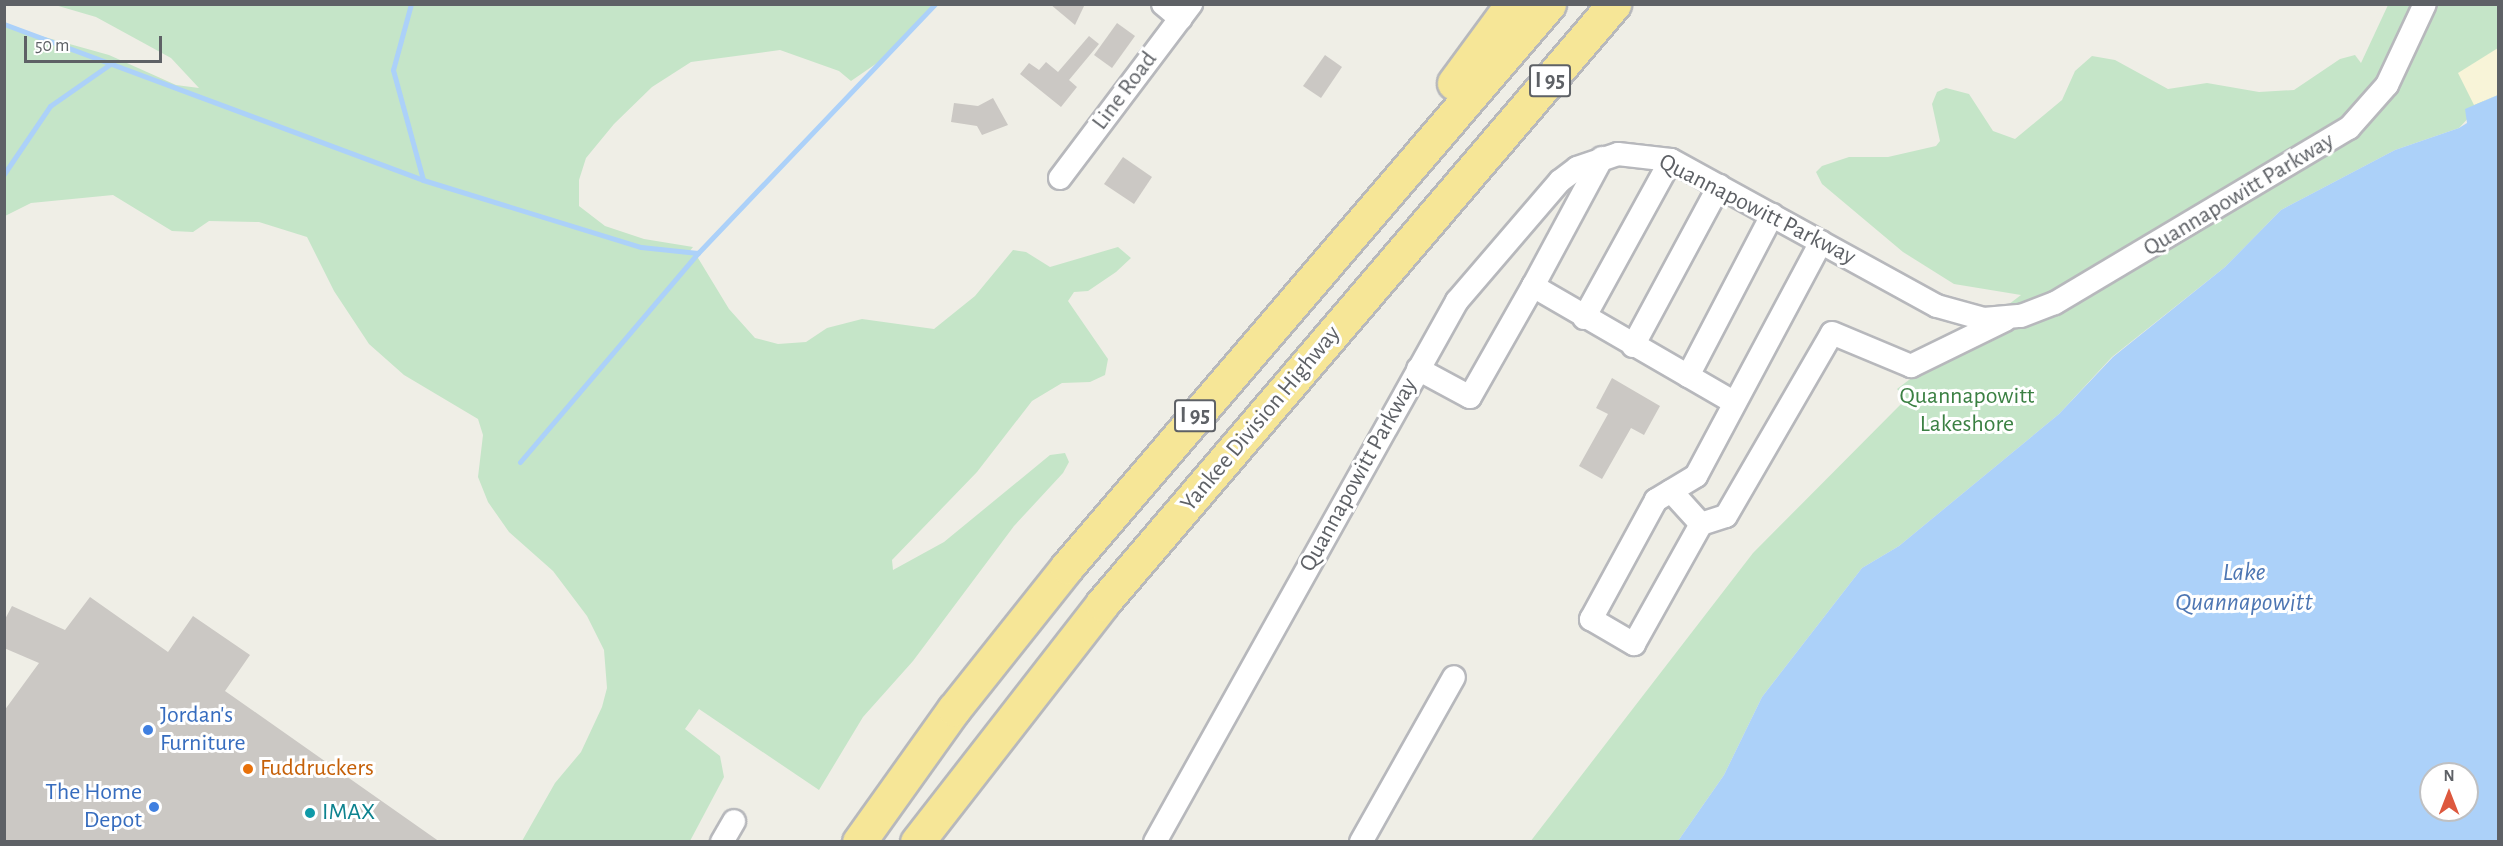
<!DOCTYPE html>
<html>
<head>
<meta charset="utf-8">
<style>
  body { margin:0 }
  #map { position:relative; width:2503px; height:846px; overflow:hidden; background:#efeee6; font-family:"Alegreya Sans",sans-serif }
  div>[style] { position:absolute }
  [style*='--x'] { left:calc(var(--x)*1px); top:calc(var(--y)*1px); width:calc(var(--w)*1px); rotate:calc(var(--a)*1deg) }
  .green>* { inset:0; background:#c5e5c8 }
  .sand>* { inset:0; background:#f8f4d8 }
  .water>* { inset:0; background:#acd1f9 }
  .stream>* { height:5px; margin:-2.5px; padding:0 2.5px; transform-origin:2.5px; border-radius:2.5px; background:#acd1f9 }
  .building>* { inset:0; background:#cbc8c4 }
  .roads { filter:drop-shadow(2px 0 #b7b8bc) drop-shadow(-2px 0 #b7b8bc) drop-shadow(0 2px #b7b8bc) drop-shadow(0 -2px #b7b8bc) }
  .minor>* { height:22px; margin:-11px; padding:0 11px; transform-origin:11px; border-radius:11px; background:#fff }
  .highway>* { height:33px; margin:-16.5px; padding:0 16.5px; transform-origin:16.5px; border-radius:16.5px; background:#f6e697 }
  .dots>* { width:16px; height:16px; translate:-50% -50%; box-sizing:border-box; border:3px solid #fff; border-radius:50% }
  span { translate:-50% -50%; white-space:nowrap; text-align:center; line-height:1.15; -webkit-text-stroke:6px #fff; paint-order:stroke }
  .shield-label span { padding:2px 4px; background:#fff; border:2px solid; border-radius:4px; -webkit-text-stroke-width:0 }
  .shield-label { font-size:22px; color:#5e6166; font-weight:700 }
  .street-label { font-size:24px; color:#5e6166 }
  .park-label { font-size:24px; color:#3b8043 }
  .shop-label { font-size:24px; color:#366cbe }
  .left { translate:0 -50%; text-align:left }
  .right { translate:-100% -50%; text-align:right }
  .food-label { font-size:24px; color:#c56008 }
  .culture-label { font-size:24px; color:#0d838f }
  .water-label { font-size:26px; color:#4d76b3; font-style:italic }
  .frame { position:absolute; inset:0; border:6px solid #5e6166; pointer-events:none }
  .north { position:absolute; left:2419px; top:762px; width:60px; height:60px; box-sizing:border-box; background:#fff; border:2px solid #bfc0c2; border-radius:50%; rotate:0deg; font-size:16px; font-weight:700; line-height:24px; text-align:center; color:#5e6166 }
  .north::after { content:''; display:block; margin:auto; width:21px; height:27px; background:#dd583e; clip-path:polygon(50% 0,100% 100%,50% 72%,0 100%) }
  .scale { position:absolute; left:24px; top:36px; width:138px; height:27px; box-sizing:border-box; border:3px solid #5e6166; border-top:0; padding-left:8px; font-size:18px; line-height:21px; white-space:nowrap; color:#5e6166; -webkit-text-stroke:4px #fff; paint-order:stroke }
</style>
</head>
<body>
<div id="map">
  <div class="green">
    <i style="clip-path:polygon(935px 4px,880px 61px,851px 81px,839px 71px,780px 50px,691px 62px,652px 87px,614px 124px,586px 158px,579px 180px,579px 206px,605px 226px,644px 239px,693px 247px,689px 252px,698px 258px,729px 309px,755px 338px,778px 344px,806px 342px,827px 328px,862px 319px,934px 329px,975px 296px,1013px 250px,1026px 252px,1050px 267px,1118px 247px,1131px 258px,1116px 272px,1088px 291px,1074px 292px,1068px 301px,1108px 359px,1105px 375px,1090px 382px,1062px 383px,1032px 401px,977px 472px,892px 560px,893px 570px,944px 542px,1050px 455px,1065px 453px,1069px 462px,1063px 473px,1014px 526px,913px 661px,863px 717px,819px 790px,699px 709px,685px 729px,720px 756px,724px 777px,690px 841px,522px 841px,555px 783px,581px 752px,602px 707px,607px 688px,604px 650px,587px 616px,553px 571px,509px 532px,488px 502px,478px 477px,483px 435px,478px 419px,404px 375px,369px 344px,334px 291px,307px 237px,259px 222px,209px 221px,193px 232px,172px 231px,113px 195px,31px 203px,5px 216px,5px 26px,109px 55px,176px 85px,199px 88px,171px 58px,96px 17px,55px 5px)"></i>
    <i style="clip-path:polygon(2388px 5px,2498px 5px,2498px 95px,2484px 101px,2459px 128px,2395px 150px,2281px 210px,2225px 267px,2112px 357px,2059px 414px,1899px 546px,1862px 568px,1762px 697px,1724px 775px,1678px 841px,1530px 842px,1753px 553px,1906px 399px,1897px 389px,2021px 295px,1954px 284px,1903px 252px,1822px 184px,1816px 172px,1822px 166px,1849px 157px,1888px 157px,1936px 146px,1940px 141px,1932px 104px,1937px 92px,1946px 88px,1969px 94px,1993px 131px,2015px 139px,2062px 100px,2075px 71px,2092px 56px,2115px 60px,2168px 89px,2207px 83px,2259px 92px,2294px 90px,2340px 59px,2355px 55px,2361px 63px)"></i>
  </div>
  <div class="sand">
    <i style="clip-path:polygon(2498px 48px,2498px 95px,2474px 105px,2458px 73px)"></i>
  </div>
  <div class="water">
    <i style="clip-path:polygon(evenodd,2498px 95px,2498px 841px,1678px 841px,1724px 775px,1762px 697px,1862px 568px,1899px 546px,2059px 414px,2113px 357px,2225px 267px,2281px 210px,2395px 150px,2459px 128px,2467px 123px,2465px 109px,2498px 95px,2431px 774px,2467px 774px,2467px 810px,2431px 810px,2431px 774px)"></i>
  </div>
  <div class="stream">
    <i style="--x:411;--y:4;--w:68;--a:105.3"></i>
    <i style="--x:393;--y:70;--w:114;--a:74.7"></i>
    <i style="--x:4;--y:24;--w:447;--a:20.4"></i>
    <i style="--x:423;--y:180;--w:228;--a:17.1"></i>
    <i style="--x:641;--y:247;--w:57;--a:6"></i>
    <i style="--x:4;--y:174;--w:82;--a:-55.9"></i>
    <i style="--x:50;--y:106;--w:77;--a:-34.9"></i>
    <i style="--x:520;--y:462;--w:275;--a:-49.6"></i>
    <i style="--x:698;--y:253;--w:344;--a:-46.4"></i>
  </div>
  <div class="building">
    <i style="clip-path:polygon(1050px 4px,1085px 4px,1075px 25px)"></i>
    <i style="clip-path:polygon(1117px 23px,1135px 36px,1112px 68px,1094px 55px)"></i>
    <i style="clip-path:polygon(1089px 36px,1099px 44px,1069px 80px,1077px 87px,1061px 107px,1020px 74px,1029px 63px,1039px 70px,1046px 62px,1058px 72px)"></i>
    <i style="clip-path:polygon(1325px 55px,1342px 67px,1321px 98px,1303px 86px)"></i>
    <i style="clip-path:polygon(993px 98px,1008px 125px,982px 135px,977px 126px,951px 122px,954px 103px,978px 106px)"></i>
    <i style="clip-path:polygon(1123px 157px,1152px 177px,1134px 204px,1104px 184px)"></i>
    <i style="clip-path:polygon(1612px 378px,1660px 406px,1644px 435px,1631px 428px,1602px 479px,1579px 466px,1608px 414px,1596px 408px)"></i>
    <i style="clip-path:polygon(90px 597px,168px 652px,193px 616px,250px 655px,225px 691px,440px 842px,4px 842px,4px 711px,39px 663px,4px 648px,4px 621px,12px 606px,65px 630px)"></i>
  </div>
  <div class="roads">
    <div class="minor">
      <i style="--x:1163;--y:4;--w:23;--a:40"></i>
      <i style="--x:1602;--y:158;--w:145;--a:118.3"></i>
      <i style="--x:1533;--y:286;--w:233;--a:30.1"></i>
      <i style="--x:1060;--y:178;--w:218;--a:-53"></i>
      <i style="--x:1821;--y:242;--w:265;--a:118.1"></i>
      <i style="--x:1696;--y:476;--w:47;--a:149"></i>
      <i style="--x:1656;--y:500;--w:136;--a:118.6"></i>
      <i style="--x:1591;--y:619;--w:50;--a:30.2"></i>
      <i style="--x:1634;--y:644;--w:137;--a:-60.8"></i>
      <i style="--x:1701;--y:524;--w:26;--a:-18"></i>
      <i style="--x:1726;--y:516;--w:211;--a:-59.9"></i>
      <i style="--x:1832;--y:333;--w:86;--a:22.7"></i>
      <i style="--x:1911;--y:366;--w:105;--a:-26.1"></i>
      <i style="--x:1584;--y:318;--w:180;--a:-61.2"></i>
      <i style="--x:1633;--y:346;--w:182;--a:-61.7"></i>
      <i style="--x:1418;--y:369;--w:59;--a:28.3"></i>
      <i style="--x:1470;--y:397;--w:128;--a:-60.4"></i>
      <i style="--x:1688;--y:376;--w:182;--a:-62.4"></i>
      <i style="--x:1671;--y:491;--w:45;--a:47.7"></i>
      <i style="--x:722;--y:842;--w:24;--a:-60"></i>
      <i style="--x:1155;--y:842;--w:620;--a:-60.83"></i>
      <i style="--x:1457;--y:301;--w:158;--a:-49.4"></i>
      <i style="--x:1560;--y:181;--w:21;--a:-37"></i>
      <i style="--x:1577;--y:168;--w:43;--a:-18.9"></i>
      <i style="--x:1618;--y:154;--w:53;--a:6.5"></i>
      <i style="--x:1671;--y:160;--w:303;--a:28.8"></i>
      <i style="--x:1937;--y:306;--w:49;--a:15.5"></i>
      <i style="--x:1984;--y:319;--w:37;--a:-5"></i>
      <i style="--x:2021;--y:316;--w:36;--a:-21"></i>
      <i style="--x:2055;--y:303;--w:342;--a:-30.8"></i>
      <i style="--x:2349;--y:128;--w:57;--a:-48.5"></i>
      <i style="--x:2387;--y:85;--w:89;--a:-64.9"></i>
      <i style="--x:1361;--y:842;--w:189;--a:-60.6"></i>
    </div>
    <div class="highway">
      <i style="--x:1454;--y:83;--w:98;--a:-53.7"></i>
      <i style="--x:859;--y:842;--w:163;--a:-54.5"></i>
      <i style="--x:954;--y:709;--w:181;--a:-51.5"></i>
      <i style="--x:1067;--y:567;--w:741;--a:-49.43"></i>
      <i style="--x:917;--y:842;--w:301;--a:-52.1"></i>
      <i style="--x:1102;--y:604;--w:789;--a:-49.52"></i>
    </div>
  </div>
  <div class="dots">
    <i style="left:148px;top:730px;background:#3f7fe0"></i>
    <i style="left:248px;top:769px;background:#e8710a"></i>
    <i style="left:154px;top:807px;background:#3f7fe0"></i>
    <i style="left:310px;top:813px;background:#0f9aa8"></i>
  </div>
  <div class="shield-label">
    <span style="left:1550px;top:81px">I 95</span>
    <span style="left:1195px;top:416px">I 95</span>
  </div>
  <div class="street-label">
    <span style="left:1125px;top:91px;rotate:-53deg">Line Road</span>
    <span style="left:2239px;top:195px;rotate:-31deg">Quannapowitt Parkway</span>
    <span style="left:1757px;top:210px;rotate:27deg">Quannapowitt Parkway</span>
    <span style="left:1261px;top:419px;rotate:-50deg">Yankee Division Highway</span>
    <span style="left:1359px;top:475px;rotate:-61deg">Quannapowitt Parkway</span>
  </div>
  <div class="park-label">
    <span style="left:1967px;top:411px">Quannapowitt<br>Lakeshore</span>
  </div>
  <div class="shop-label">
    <span class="left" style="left:160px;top:730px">Jordan's<br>Furniture</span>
    <span class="right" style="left:142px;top:807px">The Home<br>Depot</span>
  </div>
  <div class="food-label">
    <span class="left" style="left:260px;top:769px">Fuddruckers</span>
  </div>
  <div class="culture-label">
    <span class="left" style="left:322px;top:813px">IMAX</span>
  </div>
  <div class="water-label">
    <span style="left:2244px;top:588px">Lake<br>Quannapowitt</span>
  </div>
  <div class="frame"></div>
  <div class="north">N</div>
  <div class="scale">50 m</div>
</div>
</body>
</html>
